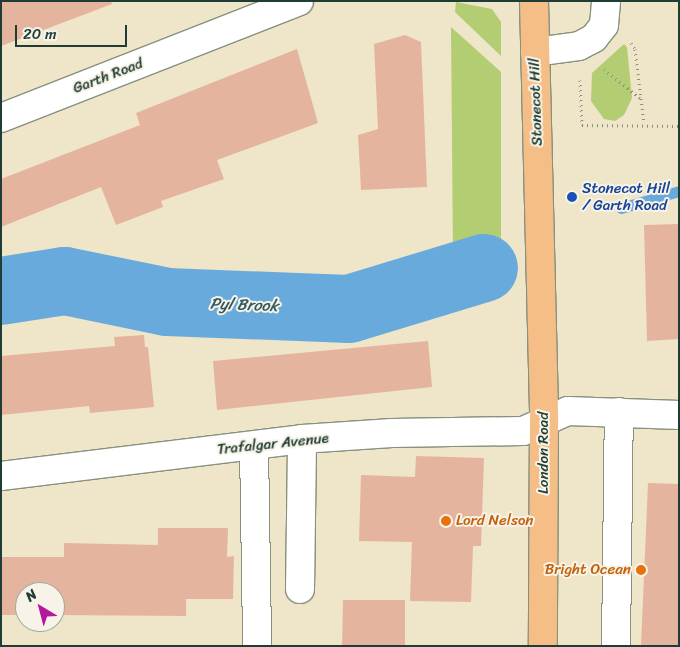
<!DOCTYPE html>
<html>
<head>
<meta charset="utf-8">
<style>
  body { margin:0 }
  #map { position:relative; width:680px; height:647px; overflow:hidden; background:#efe5c9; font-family:Sriracha,sans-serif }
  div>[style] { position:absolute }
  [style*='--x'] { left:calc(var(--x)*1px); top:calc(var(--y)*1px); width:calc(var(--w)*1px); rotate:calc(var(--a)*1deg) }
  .green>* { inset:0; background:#b3cd72 }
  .stream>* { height:11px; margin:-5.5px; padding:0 5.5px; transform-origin:5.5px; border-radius:5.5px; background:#68aadc }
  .river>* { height:68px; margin:-34px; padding:0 34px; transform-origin:34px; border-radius:34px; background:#68aadc }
  .building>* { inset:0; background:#e5b49e }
  .path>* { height:3px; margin-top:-1.5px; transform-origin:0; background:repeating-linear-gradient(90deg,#87917e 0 1px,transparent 0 5px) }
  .roads { filter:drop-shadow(1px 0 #87917e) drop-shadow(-1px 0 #87917e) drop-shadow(0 1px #87917e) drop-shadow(0 -1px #87917e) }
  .minor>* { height:28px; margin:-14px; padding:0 14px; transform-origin:14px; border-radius:14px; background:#fff }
  .highway>* { height:28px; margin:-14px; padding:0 14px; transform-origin:14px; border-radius:14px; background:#f6be87 }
  .dots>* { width:14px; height:14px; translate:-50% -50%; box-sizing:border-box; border:2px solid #f7f3e8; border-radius:50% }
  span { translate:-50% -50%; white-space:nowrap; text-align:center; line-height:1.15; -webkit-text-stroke:4px #f7f3e8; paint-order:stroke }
  .street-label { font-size:15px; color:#1f3d34 }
  .transit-label { font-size:15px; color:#164399 }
  .left { translate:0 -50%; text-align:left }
  .food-label { font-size:15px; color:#c56008 }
  .right { translate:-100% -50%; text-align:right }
  .water-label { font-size:16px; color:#31585e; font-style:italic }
  .frame { position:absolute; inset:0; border:2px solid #1f3d34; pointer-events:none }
  .north { position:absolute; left:15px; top:582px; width:50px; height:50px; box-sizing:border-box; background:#f7f3e8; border:1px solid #a1aaa0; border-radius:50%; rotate:323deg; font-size:14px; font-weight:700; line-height:20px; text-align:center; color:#1f3d34 }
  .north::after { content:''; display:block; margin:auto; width:18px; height:22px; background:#b5179e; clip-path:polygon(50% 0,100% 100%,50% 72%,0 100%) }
  .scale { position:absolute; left:15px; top:25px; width:112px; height:22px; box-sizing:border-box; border:2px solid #1f3d34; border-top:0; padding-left:6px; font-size:15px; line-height:18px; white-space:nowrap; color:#1f3d34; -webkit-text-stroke:4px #f7f3e8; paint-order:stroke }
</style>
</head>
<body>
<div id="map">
  <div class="green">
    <i style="clip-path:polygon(456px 2px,492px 9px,501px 22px,501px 56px,455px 12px)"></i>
    <i style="clip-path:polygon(451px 27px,501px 72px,501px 246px,453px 256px)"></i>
    <i style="clip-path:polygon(624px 44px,627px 47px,632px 98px,624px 115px,615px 121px,604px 119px,591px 101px,592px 73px)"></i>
  </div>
  <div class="stream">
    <i style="--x:621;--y:208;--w:60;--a:-16.3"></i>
  </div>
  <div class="river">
    <i style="--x:1;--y:291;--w:65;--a:-8.9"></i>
    <i style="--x:65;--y:281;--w:104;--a:11.6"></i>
    <i style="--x:167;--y:302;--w:182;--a:2.2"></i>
    <i style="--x:349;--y:309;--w:141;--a:-16.9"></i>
  </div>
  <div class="building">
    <i style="clip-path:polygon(1px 1px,111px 1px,112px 4px,1px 46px)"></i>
    <i style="clip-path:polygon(405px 35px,421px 42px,427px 187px,361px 190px,358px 135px,378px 129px,374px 44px)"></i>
    <i style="clip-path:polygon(297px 49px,318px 123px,217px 160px,224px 179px,161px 201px,163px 207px,116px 225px,101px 187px,1px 227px,1px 179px,140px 125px,136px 113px)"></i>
    <i style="clip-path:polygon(679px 224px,679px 339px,647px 341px,644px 225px)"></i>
    <i style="clip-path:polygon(144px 335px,145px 347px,148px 347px,154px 407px,90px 413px,89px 406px,1px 415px,1px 356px,115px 346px,114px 337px)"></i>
    <i style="clip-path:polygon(428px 341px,432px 387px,217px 410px,213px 361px)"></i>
    <i style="clip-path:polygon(416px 456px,484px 458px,481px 546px,473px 546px,471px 602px,410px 601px,412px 542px,359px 541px,361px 475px,415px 477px)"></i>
    <i style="clip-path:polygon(648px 483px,679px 484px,679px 646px,641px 646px)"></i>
    <i style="clip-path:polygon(158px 528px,228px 528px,227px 557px,234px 556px,233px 599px,186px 599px,186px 616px,55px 615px,55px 592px,25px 592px,25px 615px,1px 615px,1px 557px,64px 557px,64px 543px,158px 545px)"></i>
    <i style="clip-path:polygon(343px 600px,405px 600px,405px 646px,342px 646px)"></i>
  </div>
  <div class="path">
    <i style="--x:631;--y:43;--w:7;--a:56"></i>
    <i style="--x:635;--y:49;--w:75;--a:83.1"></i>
    <i style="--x:604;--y:69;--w:46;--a:38.9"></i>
    <i style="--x:580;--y:80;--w:45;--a:87.5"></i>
    <i style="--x:582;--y:125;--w:97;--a:0.6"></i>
  </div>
  <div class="roads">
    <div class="minor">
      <i style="--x:535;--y:52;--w:44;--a:-7.8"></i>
      <i style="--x:579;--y:46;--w:17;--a:-28"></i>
      <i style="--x:594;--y:38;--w:16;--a:-52"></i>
      <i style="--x:604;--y:25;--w:24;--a:-85"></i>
      <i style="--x:1;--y:118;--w:320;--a:-21.4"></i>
      <i style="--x:254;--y:446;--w:200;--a:89.1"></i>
      <i style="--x:1;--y:476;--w:303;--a:-7"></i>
      <i style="--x:302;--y:439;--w:90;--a:-3.8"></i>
      <i style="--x:392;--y:433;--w:131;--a:-0.9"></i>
      <i style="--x:523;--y:431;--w:49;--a:-24"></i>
      <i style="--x:568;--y:411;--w:111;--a:2.1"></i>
      <i style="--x:300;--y:589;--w:150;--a:-89.2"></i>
      <i style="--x:616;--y:646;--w:234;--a:-89.3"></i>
    </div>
    <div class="highway">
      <i style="--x:534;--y:1;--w:420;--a:88.6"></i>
      <i style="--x:544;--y:421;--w:225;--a:90.3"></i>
    </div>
  </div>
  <div class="dots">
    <i style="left:572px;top:197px;background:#1a4fb4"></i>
    <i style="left:446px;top:521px;background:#e8710a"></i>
    <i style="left:641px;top:570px;background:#e8710a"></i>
  </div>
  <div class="street-label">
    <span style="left:108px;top:76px;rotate:-21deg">Garth Road</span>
    <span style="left:536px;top:102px;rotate:-92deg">Stonecot Hill</span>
    <span style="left:273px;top:444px;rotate:-6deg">Trafalgar Avenue</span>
    <span style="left:544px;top:453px;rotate:-90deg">London Road</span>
  </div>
  <div class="transit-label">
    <span class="left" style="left:582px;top:197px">Stonecot Hill<br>/ Garth Road</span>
  </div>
  <div class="food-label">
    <span class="left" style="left:456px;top:521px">Lord Nelson</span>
    <span class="right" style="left:631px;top:570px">Bright Ocean</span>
  </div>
  <div class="water-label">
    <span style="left:244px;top:305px;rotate:2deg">Pyl Brook</span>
  </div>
  <div class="frame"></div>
  <div class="north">N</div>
  <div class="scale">20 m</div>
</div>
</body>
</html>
